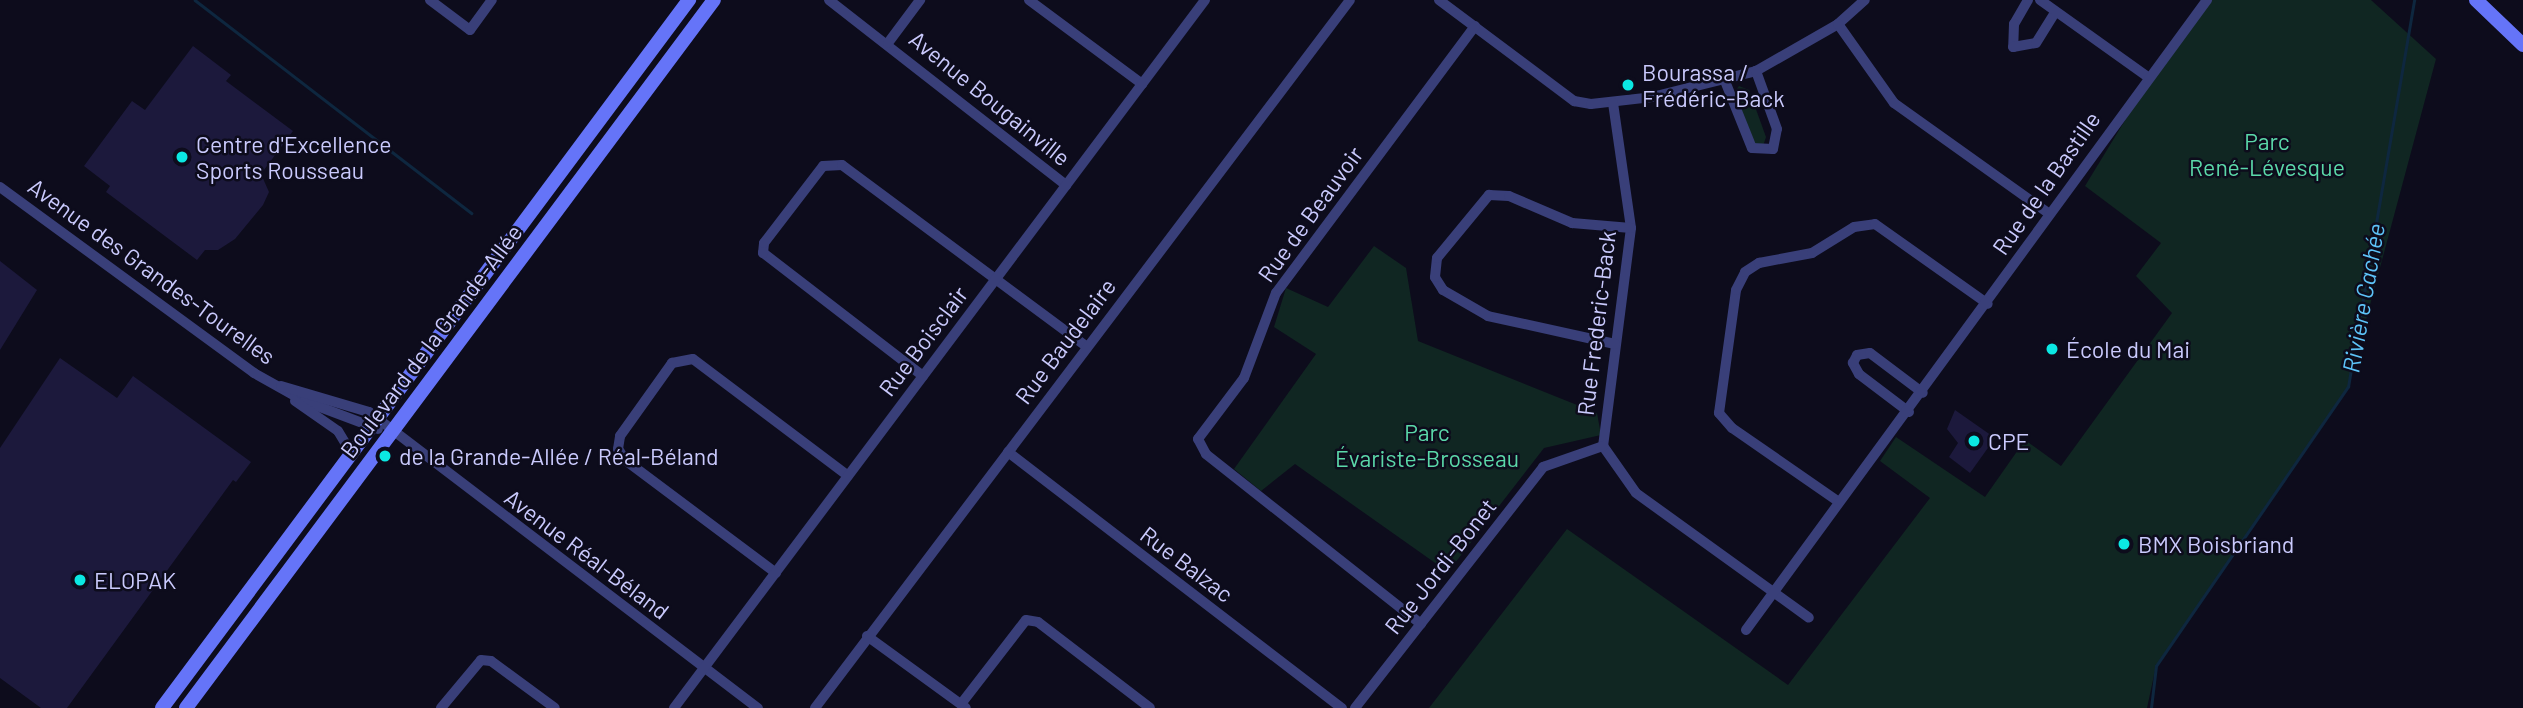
<!DOCTYPE html>
<html>
<head>
<meta charset="utf-8">
<style>
  body { margin:0 }
  #map { position:relative; width:2523px; height:708px; overflow:hidden; background:#0d0c1c; font-family:Barlow,sans-serif }
  div>[style] { position:absolute }
  [style*='--x'] { left:calc(var(--x)*1px); top:calc(var(--y)*1px); width:calc(var(--w)*1px); rotate:calc(var(--a)*1deg) }
  .green>* { inset:0; background:#102622 }
  .stream>* { height:2.5px; margin:-1.25px; padding:0 1.25px; transform-origin:1.25px; border-radius:1.25px; background:#0e273f }
  .building>* { inset:0; background:#1c193c }
  .street>* { height:10px; margin:-5px; padding:0 5px; transform-origin:5px; border-radius:5px; background:#393f79 }
  .secondary>* { height:14px; margin:-7px; padding:0 7px; transform-origin:7px; border-radius:7px; background:#6574f8 }
  .dots>* { width:19px; height:19px; translate:-50% -50%; box-sizing:border-box; border:4px solid #0d0c1c; border-radius:50% }
  span { translate:-50% -50%; white-space:nowrap; text-align:center; line-height:1.15; -webkit-text-stroke:5px #0d0c1c; paint-order:stroke }
  .poi-label { font-size:23px; color:#cacafd }
  .left { translate:0 -50%; text-align:left }
  .street-label { font-size:23px; color:#cacafd }
  .park-label { font-size:23px; color:#5bd8a9 }
  .water-label { font-size:24px; color:#5dc3f8; font-style:italic }
</style>
</head>
<body>
<div id="map">
  <div class="green">
    <i style="clip-path:polygon(2210px 0,2371px 0,2436px 59px,2348px 387px,2156px 666px,2147px 708px,1429px 708px,1567px 529px,1788px 685px,1930px 498px,1880px 461px,1896px 437px,1985px 497px,2025px 440px,2061px 466px,2172px 313px,2136px 276px,2161px 243px,2085px 186px,2149px 81px)"></i>
    <i style="clip-path:polygon(1739px 86px,1749px 90px,1766px 137px,1763px 146px,1757px 148px,1732px 95px)"></i>
    <i style="clip-path:polygon(1374px 246px,1406px 268px,1418px 341px,1597px 413px,1601px 435px,1544px 448px,1448px 572px,1295px 464px,1261px 491px,1234px 469px,1316px 354px,1274px 327px,1286px 288px,1328px 307px)"></i>
  </div>
  <div class="stream">
    <i style="--x:195;--y:0;--w:349;--a:37.6"></i>
    <i style="--x:2151;--y:708;--w:42;--a:-83.2"></i>
    <i style="--x:2156;--y:666;--w:339;--a:-55.5"></i>
    <i style="--x:2348;--y:387;--w:393;--a:-80.3"></i>
  </div>
  <div class="building">
    <i style="clip-path:polygon(193px 46px,231px 75px,226px 81px,293px 131px,261px 174px,269px 192px,263px 205px,235px 239px,218px 250px,205px 250px,197px 260px,106px 192px,110px 186px,84px 166px,132px 101px,145px 110px)"></i>
    <i style="clip-path:polygon(0 261px,37px 290px,0 350px)"></i>
    <i style="clip-path:polygon(60px 358px,117px 398px,133px 376px,251px 462px,236px 482px,233px 480px,67px 708px,41px 708px,0 678px,0 448px)"></i>
    <i style="clip-path:polygon(1955px 410px,1995px 438px,1970px 473px,1949px 457px,1958px 443px,1947px 429px)"></i>
  </div>
  <div class="street">
    <i style="--x:430;--y:0;--w:50;--a:36.9"></i>
    <i style="--x:470;--y:30;--w:37;--a:-54"></i>
    <i style="--x:829;--y:0;--w:301;--a:38"></i>
    <i style="--x:1029;--y:0;--w:141;--a:36.6"></i>
    <i style="--x:1439;--y:0;--w:169;--a:36.8"></i>
    <i style="--x:1574;--y:101;--w:17;--a:10"></i>
    <i style="--x:1591;--y:104;--w:61;--a:-6.5"></i>
    <i style="--x:1652;--y:97;--w:107;--a:-14"></i>
    <i style="--x:1756;--y:71;--w:95;--a:-29.8"></i>
    <i style="--x:1838;--y:24;--w:36;--a:-42"></i>
    <i style="--x:2028;--y:0;--w:28;--a:120"></i>
    <i style="--x:2014;--y:24;--w:23;--a:92"></i>
    <i style="--x:2013;--y:47;--w:23;--a:-10"></i>
    <i style="--x:2036;--y:43;--w:36;--a:-58"></i>
    <i style="--x:2040;--y:0;--w:133;--a:35.5"></i>
    <i style="--x:1838;--y:24;--w:97;--a:54.7"></i>
    <i style="--x:1894;--y:103;--w:189;--a:35.5"></i>
    <i style="--x:888;--y:43;--w:54;--a:-53.3"></i>
    <i style="--x:1725;--y:81;--w:72;--a:68.1"></i>
    <i style="--x:1752;--y:148;--w:21;--a:3"></i>
    <i style="--x:1773;--y:149;--w:20;--a:-79"></i>
    <i style="--x:1777;--y:129;--w:62;--a:-109.9"></i>
    <i style="--x:1613;--y:103;--w:126;--a:81.8"></i>
    <i style="--x:1631;--y:228;--w:220;--a:97.3"></i>
    <i style="--x:1603;--y:446;--w:57;--a:54.9"></i>
    <i style="--x:1636;--y:493;--w:213;--a:35.8"></i>
    <i style="--x:0;--y:187;--w:315;--a:36.2"></i>
    <i style="--x:254;--y:373;--w:57;--a:29.2"></i>
    <i style="--x:304;--y:401;--w:79;--a:20.7"></i>
    <i style="--x:1615;--y:344;--w:130;--a:-167.6"></i>
    <i style="--x:1488;--y:316;--w:52;--a:-150"></i>
    <i style="--x:1443;--y:290;--w:15;--a:-122"></i>
    <i style="--x:1435;--y:277;--w:19;--a:-84"></i>
    <i style="--x:1437;--y:258;--w:82;--a:-50.5"></i>
    <i style="--x:1489;--y:195;--w:20;--a:3"></i>
    <i style="--x:1509;--y:196;--w:69;--a:23.2"></i>
    <i style="--x:1572;--y:223;--w:59;--a:4.8"></i>
    <i style="--x:923;--y:376;--w:202;--a:-142.4"></i>
    <i style="--x:763;--y:253;--w:10;--a:-84"></i>
    <i style="--x:764;--y:243;--w:97;--a:-52.5"></i>
    <i style="--x:823;--y:166;--w:19;--a:-3"></i>
    <i style="--x:842;--y:165;--w:305;--a:36.6"></i>
    <i style="--x:281;--y:386;--w:92;--a:16.5"></i>
    <i style="--x:369;--y:412;--w:489;--a:37.3"></i>
    <i style="--x:295;--y:401;--w:52;--a:34.9"></i>
    <i style="--x:338;--y:431;--w:26;--a:59"></i>
    <i style="--x:1909;--y:412;--w:63;--a:-142.8"></i>
    <i style="--x:1859;--y:374;--w:13;--a:-119"></i>
    <i style="--x:1853;--y:363;--w:9;--a:-63"></i>
    <i style="--x:1857;--y:355;--w:13;--a:-9"></i>
    <i style="--x:1870;--y:353;--w:66;--a:37"></i>
    <i style="--x:1008;--y:452;--w:421;--a:37.5"></i>
    <i style="--x:1839;--y:502;--w:130;--a:-145.3"></i>
    <i style="--x:1732;--y:428;--w:20;--a:-131"></i>
    <i style="--x:1719;--y:413;--w:124;--a:-82.1"></i>
    <i style="--x:1736;--y:290;--w:20;--a:-63"></i>
    <i style="--x:1745;--y:272;--w:17;--a:-33"></i>
    <i style="--x:1759;--y:263;--w:54;--a:-10.7"></i>
    <i style="--x:1812;--y:253;--w:49;--a:-31.8"></i>
    <i style="--x:1854;--y:227;--w:21;--a:-8"></i>
    <i style="--x:1875;--y:224;--w:138;--a:35.3"></i>
    <i style="--x:776;--y:573;--w:189;--a:-143.2"></i>
    <i style="--x:625;--y:460;--w:13;--a:-122"></i>
    <i style="--x:618;--y:449;--w:13;--a:-81"></i>
    <i style="--x:620;--y:436;--w:90;--a:-54.5"></i>
    <i style="--x:672;--y:363;--w:21;--a:-11"></i>
    <i style="--x:693;--y:359;--w:194;--a:37"></i>
    <i style="--x:1421;--y:624;--w:274;--a:-141.7"></i>
    <i style="--x:1206;--y:454;--w:17;--a:-118"></i>
    <i style="--x:1198;--y:439;--w:76;--a:-53"></i>
    <i style="--x:1244;--y:378;--w:91;--a:-69.4"></i>
    <i style="--x:1276;--y:293;--w:333;--a:-53.3"></i>
    <i style="--x:1746;--y:630;--w:781;--a:-53.81"></i>
    <i style="--x:867;--y:636;--w:122;--a:36"></i>
    <i style="--x:961;--y:704;--w:106;--a:-52.3"></i>
    <i style="--x:1026;--y:620;--w:12;--a:9"></i>
    <i style="--x:1038;--y:622;--w:141;--a:37.5"></i>
    <i style="--x:441;--y:708;--w:62;--a:-50.2"></i>
    <i style="--x:481;--y:660;--w:10;--a:6"></i>
    <i style="--x:491;--y:661;--w:79;--a:36.3"></i>
    <i style="--x:674;--y:708;--w:885;--a:-53.13"></i>
    <i style="--x:815;--y:708;--w:887;--a:-52.92"></i>
    <i style="--x:1355;--y:708;--w:306;--a:-52"></i>
    <i style="--x:1543;--y:467;--w:64;--a:-19.3"></i>
  </div>
  <div class="secondary">
    <i style="--x:2476;--y:0;--w:65;--a:43.8"></i>
    <i style="--x:162;--y:708;--w:883;--a:-53.34"></i>
    <i style="--x:186;--y:708;--w:883;--a:-53.29"></i>
  </div>
  <div class="dots">
    <i style="left:1628px;top:85px;background:#0be8e3"></i>
    <i style="left:182px;top:157px;background:#0be8e3"></i>
    <i style="left:2052px;top:349px;background:#0be8e3"></i>
    <i style="left:1974px;top:441px;background:#0be8e3"></i>
    <i style="left:385px;top:456px;background:#0be8e3"></i>
    <i style="left:2124px;top:544px;background:#0be8e3"></i>
    <i style="left:80px;top:580px;background:#0be8e3"></i>
  </div>
  <div class="poi-label">
    <span class="left" style="left:1642px;top:85px">Bourassa /<br>Frédéric-Back</span>
    <span class="left" style="left:196px;top:157px">Centre d'Excellence<br>Sports Rousseau</span>
    <span class="left" style="left:2066px;top:349px">École du Mai</span>
    <span class="left" style="left:1988px;top:441px">CPE</span>
    <span class="left" style="left:399px;top:456px">de la Grande-Allée / Réal-Béland</span>
    <span class="left" style="left:2138px;top:544px">BMX Boisbriand</span>
    <span class="left" style="left:94px;top:580px">ELOPAK</span>
  </div>
  <div class="street-label">
    <span style="left:990px;top:98px;rotate:39deg">Avenue Bougainville</span>
    <span style="left:2046px;top:183px;rotate:-55deg">Rue de la Bastille</span>
    <span style="left:1310px;top:214px;rotate:-54deg">Rue de Beauvoir</span>
    <span style="left:152px;top:271px;rotate:36deg">Avenue des Grandes-Tourelles</span>
    <span style="left:1596px;top:323px;rotate:-83deg">Rue Frederic-Back</span>
    <span style="left:431px;top:341px;rotate:-53deg">Boulevard de la Grande-Allée</span>
    <span style="left:923px;top:341px;rotate:-53deg">Rue Boisclair</span>
    <span style="left:1065px;top:341px;rotate:-53deg">Rue Baudelaire</span>
    <span style="left:587px;top:554px;rotate:37deg">Avenue Réal-Béland</span>
    <span style="left:1187px;top:564px;rotate:37deg">Rue Balzac</span>
    <span style="left:1440px;top:566px;rotate:-52deg">Rue Jordi-Bonet</span>
  </div>
  <div class="park-label">
    <span style="left:2267px;top:154px">Parc<br>René-Lévesque</span>
    <span style="left:1427px;top:445px">Parc<br>Évariste-Brosseau</span>
  </div>
  <div class="water-label">
    <span style="left:2363px;top:298px;rotate:-80deg">Rivière Cachée</span>
  </div>
</div>
</body>
</html>
